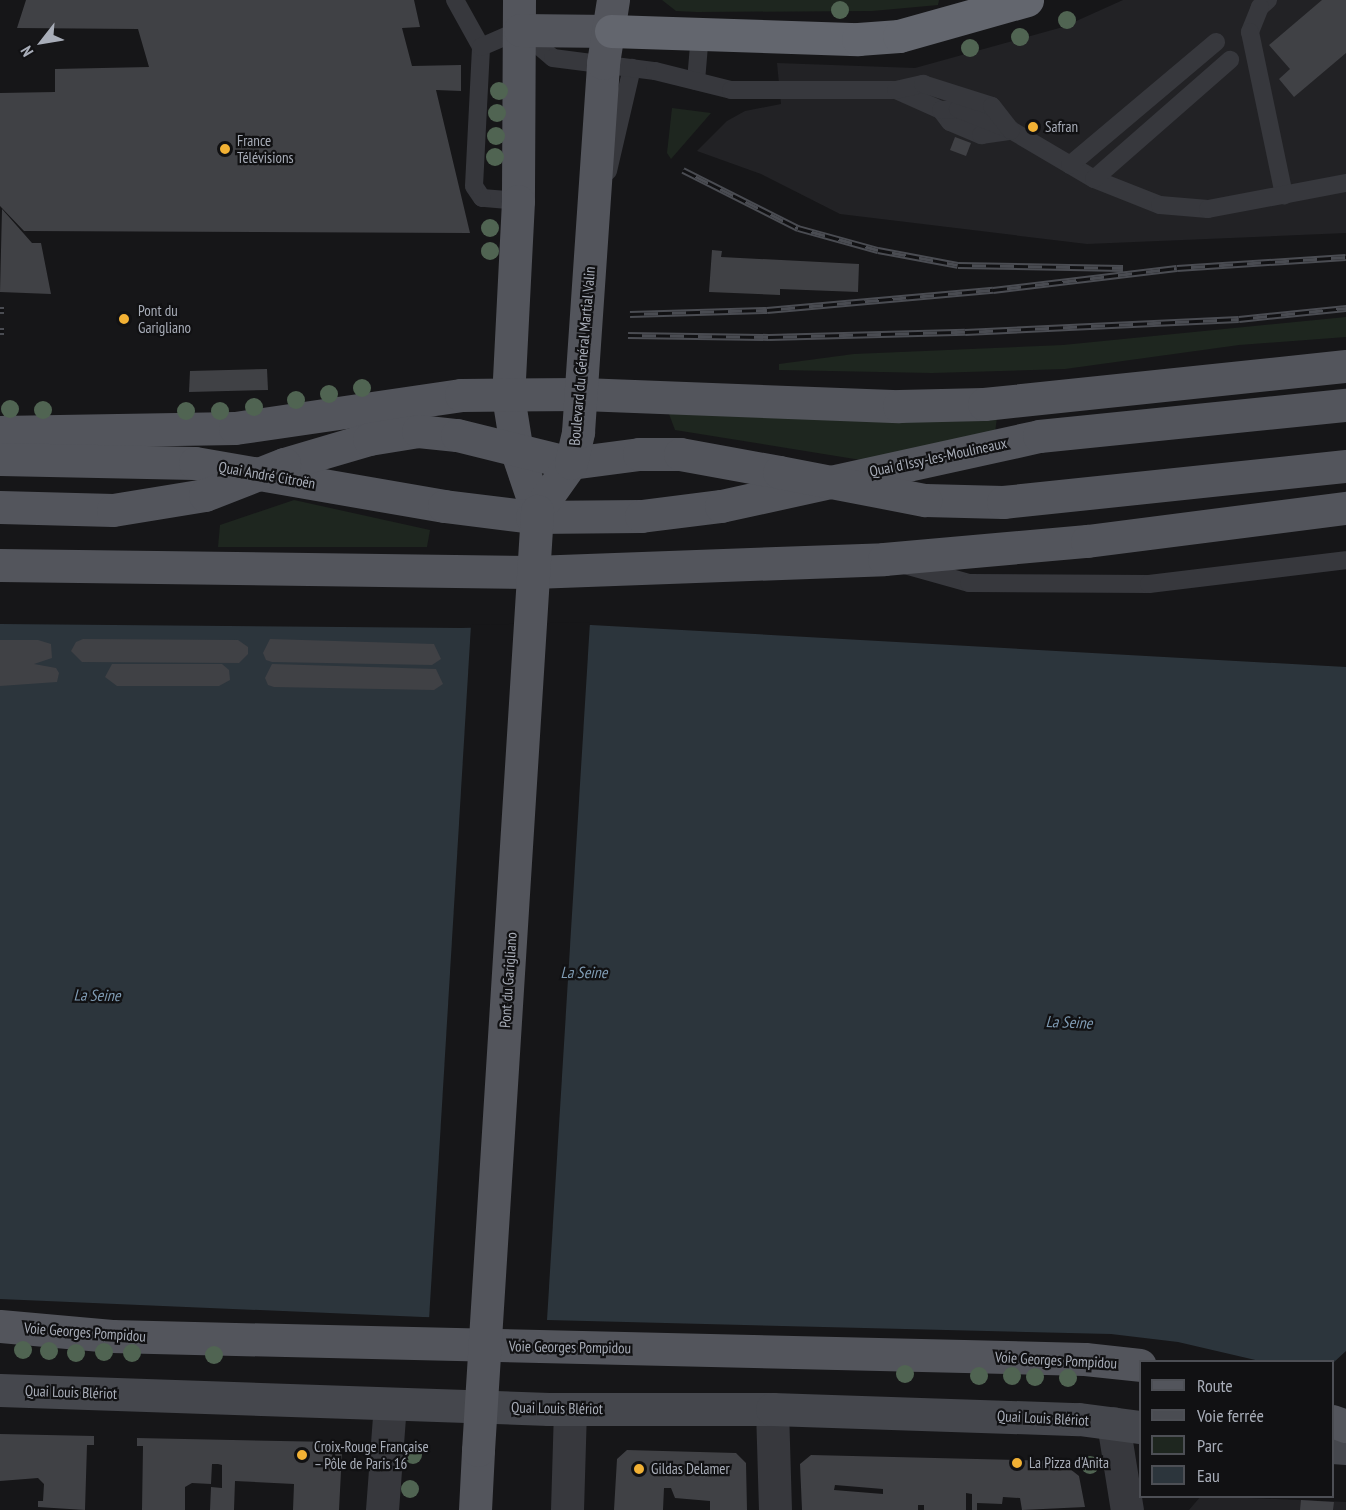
<!DOCTYPE html>
<html>
<head>
<meta charset="utf-8">
<style>
  body { margin:0 }
  #map { position:relative; width:1346px; height:1510px; overflow:hidden; background:#161618; font-family:"PT Sans Narrow",sans-serif }
  div>[style] { position:absolute }
  [style*='--x'] { left:calc(var(--x)*1px); top:calc(var(--y)*1px); width:calc(var(--w)*1px); rotate:calc(var(--a)*1deg) }
  .built>* { inset:0; background:#222225 }
  .green>* { inset:0; background:#1e261f }
  .water>* { inset:0; background:#2c353c }
  .pier>* { inset:0; background:#161618 }
  .building>* { inset:0; background:#404145 }
  .lane>* { height:18px; margin:-9px; padding:0 9px; transform-origin:9px; border-radius:9px; background:#37383d }
  .street>* { height:33px; margin:-16.5px; padding:0 16.5px; transform-origin:16.5px; border-radius:16.5px; background:#37383d }
  .secondary>* { height:33px; margin:-16.5px; padding:0 16.5px; transform-origin:16.5px; border-radius:16.5px; background:#45474d }
  .primary>* { height:33px; margin:-16.5px; padding:0 16.5px; transform-origin:16.5px; border-radius:16.5px; background:#53555c }
  .highway>* { height:33px; margin:-16.5px; padding:0 16.5px; transform-origin:16.5px; border-radius:16.5px; background:#63666e }
  .rail>* { height:7px; margin-top:-3.5px; transform-origin:0; background:repeating-linear-gradient(90deg,#111113 0 14px,#4a4c52 0 28px); box-sizing:border-box; border-block:2px solid #4a4c52 }
  .primary-bridge>* { height:33px; margin:-16.5px; padding:0 16.5px; transform-origin:16.5px; border-radius:16.5px; background:#53555c }
  .trees>* { width:18px; height:18px; margin:-9px; border-radius:50%; background:#506452 }
  .dots>* { width:16px; height:16px; translate:-50% -50%; box-sizing:border-box; border:3px solid #111113; border-radius:50% }
  span { translate:-50% -50%; white-space:nowrap; text-align:center; line-height:1.15; -webkit-text-stroke:4.5px #111113; paint-order:stroke }
  .poi-label { font-size:15px; color:#a8adb8 }
  .left { translate:0 -50%; text-align:left }
  .street-label { font-size:15px; color:#a8adb8 }
  .water-label { font-size:16px; color:#7f9bb3; font-style:italic }
  .legend { position:absolute; left:1139px; top:1360px; width:195px; height:138px; box-sizing:border-box; background:#111113; border:2px solid #4d4f55; margin:0; padding:8px 10px; list-style:none; font-size:18px; color:#a8adb8 }
  .legend li { display:flex; align-items:center; gap:12px; height:30px }
  .legend b { width:30px; border:2px solid #4d4f55 }
  .north { position:absolute; left:12px; top:12px; width:60px; height:60px; -webkit-text-stroke:4px #111113; paint-order:stroke; rotate:239deg; font-size:16px; font-weight:700; line-height:24px; text-align:center; color:#a8adb8 }
  .north::after { content:''; display:block; margin:auto; width:21px; height:27px; background:#a8adb8; clip-path:polygon(50% 0,100% 100%,50% 72%,0 100%) }
</style>
</head>
<body>
<div id="map">
  <div class="built">
    <i style="clip-path:polygon(1123px 0,1346px 0,1346px 233px,1087px 244px,840px 214px,761px 174px,697px 151px,727px 121px,745px 111px,781px 104px,777px 63px,915px 68px,1063px 27px)"></i>
    <i style="clip-path:polygon(1201px 1496px,1346px 1502px,1346px 1510px,1189px 1510px)"></i>
  </div>
  <div class="green">
    <i style="clip-path:polygon(662px 0,939px 0,938px 5px,872px 11px,697px 12px,676px 11px)"></i>
    <i style="clip-path:polygon(672px 108px,711px 113px,671px 159px,667px 153px)"></i>
    <i style="clip-path:polygon(1346px 317px,1346px 337px,1239px 345px,1065px 369px,932px 373px,779px 370px,779px 364px,854px 354px,1063px 345px)"></i>
    <i style="clip-path:polygon(669px 414px,997px 417px,995px 433px,867px 461px,675px 430px)"></i>
    <i style="clip-path:polygon(294px 500px,430px 530px,427px 547px,218px 547px,220px 525px)"></i>
  </div>
  <div class="water">
    <i style="clip-path:polygon(0 624px,461px 628px,591px 625px,1346px 667px,1346px 1351px,1333px 1363px,1264px 1362px,1178px 1342px,1111px 1334px,423px 1317px,0 1299px)"></i>
  </div>
  <div class="pier">
    <i style="clip-path:polygon(590px 622px,547px 1320px,429px 1320px,471px 625px)"></i>
  </div>
  <div class="building">
    <i style="clip-path:polygon(26px 0,414px 0,420px 27px,402px 28px,412px 66px,461px 65px,461px 91px,436px 90px,470px 233px,24px 231px,0 206px,0 93px,55px 92px,55px 69px,149px 67px,138px 29px,17px 28px)"></i>
    <i style="clip-path:polygon(1322px 0,1346px 0,1346px 53px,1294px 97px,1279px 79px,1290px 69px,1269px 45px)"></i>
    <i style="clip-path:polygon(955px 137px,971px 143px,966px 156px,950px 150px)"></i>
    <i style="clip-path:polygon(2px 209px,32px 243px,41px 243px,51px 294px,0 292px)"></i>
    <i style="clip-path:polygon(712px 250px,722px 251px,721px 257px,859px 264px,858px 292px,780px 289px,780px 295px,709px 292px)"></i>
    <i style="clip-path:polygon(267px 369px,268px 390px,189px 392px,190px 371px)"></i>
    <i style="clip-path:polygon(83px 639px,238px 640px,248px 647px,248px 654px,239px 663px,82px 662px,71px 651px,76px 642px)"></i>
    <i style="clip-path:polygon(270px 639px,434px 644px,441px 659px,432px 665px,272px 662px,266px 660px,263px 653px)"></i>
    <i style="clip-path:polygon(0 640px,38px 640px,51px 644px,52px 658px,34px 664px,56px 668px,59px 673px,57px 682px,0 686px)"></i>
    <i style="clip-path:polygon(112px 664px,222px 664px,229px 670px,230px 680px,219px 686px,117px 686px,105px 677px)"></i>
    <i style="clip-path:polygon(272px 664px,436px 669px,443px 684px,434px 690px,274px 687px,268px 685px,265px 678px)"></i>
    <i style="clip-path:polygon(0 1434px,94px 1436px,94px 1445px,87px 1445px,85px 1510px,38px 1507px,38px 1501px,43px 1501px,44px 1484px,38px 1478px,0 1481px)"></i>
    <i style="clip-path:polygon(137px 1438px,333px 1442px,342px 1452px,339px 1510px,293px 1510px,294px 1484px,235px 1481px,234px 1510px,210px 1510px,211px 1487px,222px 1488px,222px 1465px,218px 1464px,212px 1464px,211px 1484px,192px 1483px,185px 1487px,185px 1510px,142px 1510px,143px 1446px,137px 1446px)"></i>
    <i style="clip-path:polygon(627px 1450px,736px 1453px,746px 1463px,747px 1510px,710px 1510px,710px 1501px,675px 1498px,671px 1488px,664px 1488px,663px 1510px,614px 1510px,617px 1459px)"></i>
    <i style="clip-path:polygon(evenodd,811px 1455px,1060px 1461px,1079px 1476px,1085px 1507px,1022px 1510px,1020px 1498px,1003px 1497px,1002px 1504px,977px 1503px,977px 1510px,972px 1510px,972px 1494px,966px 1493px,966px 1510px,924px 1510px,924px 1505px,918px 1505px,918px 1510px,802px 1510px,800px 1464px,811px 1455px,835px 1485px,883px 1489px,883px 1494px,834px 1490px,835px 1485px)"></i>
    <i style="clip-path:polygon(1301px 1500px,1334px 1502px,1333px 1510px,1300px 1510px)"></i>
  </div>
  <div class="lane">
    <i style="--x:455;--y:0;--w:54;--a:61"></i>
    <i style="--x:1268;--y:0;--w:11;--a:139"></i>
    <i style="--x:1260;--y:7;--w:27;--a:112"></i>
    <i style="--x:1250;--y:32;--w:167;--a:78.2"></i>
    <i style="--x:696;--y:81;--w:48;--a:-85.2"></i>
    <i style="--x:896;--y:90;--w:49;--a:24"></i>
    <i style="--x:941;--y:110;--w:15;--a:53"></i>
    <i style="--x:950;--y:122;--w:34;--a:23"></i>
    <i style="--x:981;--y:135;--w:28;--a:-8"></i>
    <i style="--x:941;--y:110;--w:17;--a:-3"></i>
    <i style="--x:958;--y:109;--w:57;--a:21.6"></i>
    <i style="--x:1011;--y:130;--w:96;--a:30.6"></i>
    <i style="--x:1094;--y:179;--w:71;--a:21.5"></i>
    <i style="--x:1160;--y:205;--w:48;--a:4.8"></i>
    <i style="--x:1208;--y:209;--w:140;--a:-10.7"></i>
    <i style="--x:1070;--y:165;--w:191;--a:-40.1"></i>
    <i style="--x:608;--y:171;--w:106;--a:-76.9"></i>
    <i style="--x:1094;--y:179;--w:181;--a:-41.2"></i>
    <i style="--x:518;--y:201;--w:36;--a:-175"></i>
    <i style="--x:482;--y:198;--w:14;--a:-124"></i>
    <i style="--x:474;--y:186;--w:139;--a:-87.1"></i>
    <i style="--x:481;--y:47;--w:43;--a:-23.6"></i>
    <i style="--x:520;--y:30;--w:43;--a:40.3"></i>
    <i style="--x:553;--y:58;--w:103;--a:7.3"></i>
    <i style="--x:655;--y:71;--w:78;--a:14"></i>
    <i style="--x:731;--y:90;--w:165;--a:0"></i>
    <i style="--x:896;--y:90;--w:28;--a:-13"></i>
    <i style="--x:923;--y:84;--w:72;--a:17.7"></i>
    <i style="--x:992;--y:106;--w:31;--a:52"></i>
    <i style="--x:905;--y:565;--w:66;--a:15.7"></i>
    <i style="--x:969;--y:583;--w:180;--a:0.3"></i>
    <i style="--x:1149;--y:584;--w:198;--a:-6.9"></i>
  </div>
  <div class="street">
    <i style="--x:772;--y:1409;--w:101;--a:88.3"></i>
    <i style="--x:1113;--y:1423;--w:88;--a:80.9"></i>
    <i style="--x:382;--y:1510;--w:106;--a:-85.7"></i>
    <i style="--x:567;--y:1510;--w:101;--a:-88.3"></i>
  </div>
  <div class="secondary">
    <i style="--x:0;--y:1390;--w:549;--a:1.98"></i>
    <i style="--x:549;--y:1409;--w:223;--a:0"></i>
    <i style="--x:772;--y:1409;--w:307;--a:1.9"></i>
    <i style="--x:1079;--y:1419;--w:62;--a:7.5"></i>
    <i style="--x:1332;--y:1447;--w:14;--a:4"></i>
  </div>
  <div class="primary">
    <i style="--x:519;--y:0;--w:201;--a:90.3"></i>
    <i style="--x:518;--y:201;--w:195;--a:92.9"></i>
    <i style="--x:508;--y:396;--w:57;--a:80.9"></i>
    <i style="--x:517;--y:452;--w:62;--a:71.3"></i>
    <i style="--x:520;--y:30;--w:91;--a:0.6"></i>
    <i style="--x:0;--y:432;--w:235;--a:-1"></i>
    <i style="--x:235;--y:428;--w:228;--a:-8.3"></i>
    <i style="--x:461;--y:395;--w:121;--a:-0.5"></i>
    <i style="--x:582;--y:394;--w:317;--a:2.2"></i>
    <i style="--x:899;--y:406;--w:85;--a:-1.3"></i>
    <i style="--x:984;--y:404;--w:364;--a:-6"></i>
    <i style="--x:0;--y:459;--w:195;--a:1.2"></i>
    <i style="--x:195;--y:463;--w:253;--a:9.8"></i>
    <i style="--x:444;--y:506;--w:89;--a:7.1"></i>
    <i style="--x:532;--y:517;--w:109;--a:-0.5"></i>
    <i style="--x:641;--y:516;--w:81;--a:-7.1"></i>
    <i style="--x:721;--y:506;--w:326;--a:-12.4"></i>
    <i style="--x:1039;--y:436;--w:309;--a:-5.8"></i>
    <i style="--x:284;--y:464;--w:89;--a:-16.4"></i>
    <i style="--x:369;--y:439;--w:50;--a:-9.3"></i>
    <i style="--x:418;--y:431;--w:39;--a:6"></i>
    <i style="--x:457;--y:435;--w:117;--a:13.8"></i>
    <i style="--x:571;--y:463;--w:69;--a:-7.5"></i>
    <i style="--x:639;--y:454;--w:41;--a:0"></i>
    <i style="--x:680;--y:454;--w:101;--a:10.3"></i>
    <i style="--x:925;--y:500;--w:78;--a:1.5"></i>
    <i style="--x:1003;--y:502;--w:345;--a:-6"></i>
    <i style="--x:0;--y:507;--w:113;--a:1.5"></i>
    <i style="--x:113;--y:510;--w:93;--a:-9.3"></i>
    <i style="--x:537;--y:511;--w:59;--a:-54.7"></i>
    <i style="--x:571;--y:463;--w:32;--a:-77"></i>
    <i style="--x:578;--y:432;--w:370;--a:-86.1"></i>
    <i style="--x:603;--y:63;--w:64;--a:-81"></i>
    <i style="--x:0;--y:565;--w:533;--a:0.75"></i>
    <i style="--x:533;--y:572;--w:351;--a:-2.1"></i>
    <i style="--x:884;--y:559;--w:204;--a:-5.1"></i>
    <i style="--x:1087;--y:541;--w:261;--a:-7.3"></i>
    <i style="--x:0;--y:1326;--w:112;--a:5.1"></i>
    <i style="--x:112;--y:1336;--w:973;--a:1.35"></i>
    <i style="--x:1085;--y:1359;--w:55;--a:6.2"></i>
    <i style="--x:1332;--y:1421;--w:15;--a:20"></i>
    <i style="--x:475;--y:1510;--w:60;--a:-87.1"></i>
  </div>
  <div class="highway">
    <i style="--x:611;--y:31;--w:247;--a:1.9"></i>
    <i style="--x:858;--y:39;--w:41;--a:-4.2"></i>
    <i style="--x:899;--y:36;--w:133;--a:-15.7"></i>
  </div>
  <div class="rail">
    <i style="--x:683;--y:170;--w:129;--a:26.8"></i>
    <i style="--x:798;--y:228;--w:83;--a:15.4"></i>
    <i style="--x:878;--y:250;--w:81;--a:10.6"></i>
    <i style="--x:958;--y:265;--w:165;--a:1"></i>
    <i style="--x:0;--y:310;--w:4;--a:0"></i>
    <i style="--x:630;--y:314;--w:137;--a:-1.7"></i>
    <i style="--x:767;--y:310;--w:227;--a:-5.1"></i>
    <i style="--x:993;--y:290;--w:185;--a:-6.8"></i>
    <i style="--x:1177;--y:268;--w:169;--a:-3.7"></i>
    <i style="--x:0;--y:331;--w:4;--a:0"></i>
    <i style="--x:628;--y:335;--w:141;--a:0.8"></i>
    <i style="--x:769;--y:337;--w:196;--a:-1.5"></i>
    <i style="--x:965;--y:332;--w:274;--a:-2.7"></i>
    <i style="--x:1239;--y:319;--w:108;--a:-5.9"></i>
  </div>
  <div class="primary-bridge">
    <i style="--x:779;--y:472;--w:149;--a:10.9"></i>
    <i style="--x:205;--y:495;--w:85;--a:-21.4"></i>
    <i style="--x:478;--y:1450;--w:941;--a:-86.4"></i>
  </div>
  <div class="trees">
    <i style="left:840px;top:10px"></i>
    <i style="left:1067px;top:20px"></i>
    <i style="left:1020px;top:37px"></i>
    <i style="left:970px;top:48px"></i>
    <i style="left:499px;top:91px"></i>
    <i style="left:497px;top:113px"></i>
    <i style="left:496px;top:136px"></i>
    <i style="left:495px;top:157px"></i>
    <i style="left:490px;top:228px"></i>
    <i style="left:490px;top:251px"></i>
    <i style="left:362px;top:388px"></i>
    <i style="left:329px;top:394px"></i>
    <i style="left:296px;top:400px"></i>
    <i style="left:254px;top:407px"></i>
    <i style="left:10px;top:409px"></i>
    <i style="left:43px;top:410px"></i>
    <i style="left:186px;top:411px"></i>
    <i style="left:220px;top:411px"></i>
    <i style="left:23px;top:1350px"></i>
    <i style="left:49px;top:1351px"></i>
    <i style="left:104px;top:1352px"></i>
    <i style="left:76px;top:1353px"></i>
    <i style="left:132px;top:1353px"></i>
    <i style="left:214px;top:1355px"></i>
    <i style="left:905px;top:1374px"></i>
    <i style="left:979px;top:1376px"></i>
    <i style="left:1012px;top:1376px"></i>
    <i style="left:1035px;top:1377px"></i>
    <i style="left:1068px;top:1378px"></i>
    <i style="left:413px;top:1455px"></i>
    <i style="left:1090px;top:1465px"></i>
    <i style="left:410px;top:1489px"></i>
  </div>
  <div class="dots">
    <i style="left:1033px;top:127px;background:#f2b134"></i>
    <i style="left:225px;top:149px;background:#f2b134"></i>
    <i style="left:124px;top:319px;background:#f2b134"></i>
    <i style="left:302px;top:1455px;background:#f2b134"></i>
    <i style="left:1017px;top:1463px;background:#f2b134"></i>
    <i style="left:639px;top:1469px;background:#f2b134"></i>
  </div>
  <div class="poi-label">
    <span class="left" style="left:1045px;top:127px">Safran</span>
    <span class="left" style="left:237px;top:149px">France<br>Télévisions</span>
    <span class="left" style="left:138px;top:319px">Pont du<br>Garigliano</span>
    <span class="left" style="left:314px;top:1455px">Croix-Rouge Française<br>– Pôle de Paris 16</span>
    <span class="left" style="left:1029px;top:1463px">La Pizza d'Anita</span>
    <span class="left" style="left:651px;top:1469px">Gildas Delamer</span>
  </div>
  <div class="street-label">
    <span style="left:582px;top:356px;rotate:-85deg">Boulevard du Général Martial Valin</span>
    <span style="left:938px;top:457px;rotate:-12deg">Quai d'Issy-les-Moulineaux</span>
    <span style="left:267px;top:475px;rotate:10deg">Quai André Citroën</span>
    <span style="left:508px;top:980px;rotate:-86deg">Pont du Garigliano</span>
    <span style="left:85px;top:1332px;rotate:4deg">Voie Georges Pompidou</span>
    <span style="left:570px;top:1347px;rotate:1deg">Voie Georges Pompidou</span>
    <span style="left:1056px;top:1360px;rotate:3deg">Voie Georges Pompidou</span>
    <span style="left:71px;top:1392px;rotate:2deg">Quai Louis Blériot</span>
    <span style="left:557px;top:1408px;rotate:1deg">Quai Louis Blériot</span>
    <span style="left:1043px;top:1418px;rotate:3deg">Quai Louis Blériot</span>
  </div>
  <div class="water-label">
    <span style="left:584px;top:972px">La Seine</span>
    <span style="left:97px;top:995px;rotate:1deg">La Seine</span>
    <span style="left:1069px;top:1022px;rotate:2deg">La Seine</span>
  </div>
  <ul class="legend">
  <li><b style="height:8px;background:#53555c"></b>Route</li>
  <li><b style="height:8px;background:#4a4c52"></b>Voie ferrée</li>
  <li><b style="height:16px;background:#1e261f"></b>Parc</li>
  <li><b style="height:16px;background:#2c353c"></b>Eau</li>
  </ul>
  <div class="north">N</div>
</div>
</body>
</html>
